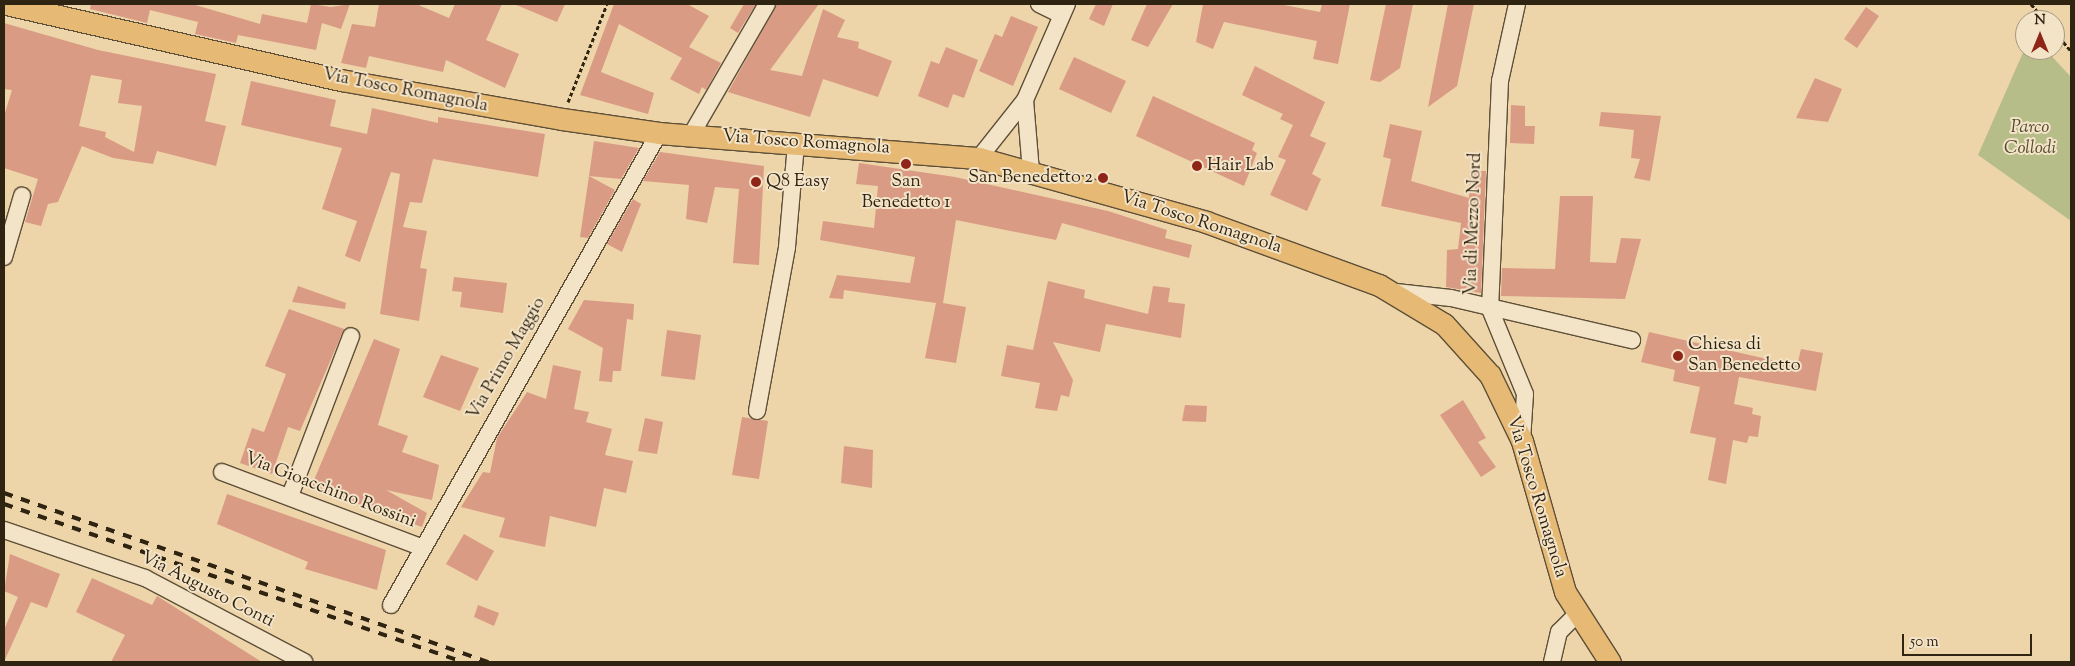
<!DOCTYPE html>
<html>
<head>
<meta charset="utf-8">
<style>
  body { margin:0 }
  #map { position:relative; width:2075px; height:666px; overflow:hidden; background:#edd4a9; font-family:"Sorts Mill Goudy",serif }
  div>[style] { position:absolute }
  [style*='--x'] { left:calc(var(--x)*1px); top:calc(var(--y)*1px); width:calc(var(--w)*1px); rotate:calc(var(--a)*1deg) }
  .green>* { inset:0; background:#b7bd89 }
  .building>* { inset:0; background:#da9b85 }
  .path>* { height:3px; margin-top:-1.5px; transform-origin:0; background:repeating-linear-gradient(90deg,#2f2312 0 4px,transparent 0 6.5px) }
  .roads { filter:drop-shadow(1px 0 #5e4f38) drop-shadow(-1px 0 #5e4f38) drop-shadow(0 1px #5e4f38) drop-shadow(0 -1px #5e4f38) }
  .minor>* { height:16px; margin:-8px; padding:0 8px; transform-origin:8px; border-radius:8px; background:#f3e3c7 }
  .major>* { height:21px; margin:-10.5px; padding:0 10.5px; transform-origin:10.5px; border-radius:10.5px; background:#e6ba74 }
  .rail>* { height:4px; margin-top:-2px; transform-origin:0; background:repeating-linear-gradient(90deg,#2f2312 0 9px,transparent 0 18px) }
  .dots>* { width:14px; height:14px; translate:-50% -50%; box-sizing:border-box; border:2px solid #f3e3c7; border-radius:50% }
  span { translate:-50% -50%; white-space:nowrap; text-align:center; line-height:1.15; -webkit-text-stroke:4px #f3e3c7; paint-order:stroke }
  .street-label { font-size:18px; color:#2f2312 }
  .park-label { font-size:18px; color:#514a30; font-style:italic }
  .poi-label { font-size:18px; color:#2f2312 }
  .left { translate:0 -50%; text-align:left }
  .right { translate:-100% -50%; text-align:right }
  .frame { position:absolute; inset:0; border:5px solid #2f2312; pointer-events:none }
  .north { position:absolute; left:2015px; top:10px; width:50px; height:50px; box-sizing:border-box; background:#f3e3c7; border:1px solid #a5967f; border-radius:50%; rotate:0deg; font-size:14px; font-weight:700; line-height:20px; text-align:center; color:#2f2312 }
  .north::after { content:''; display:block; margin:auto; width:18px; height:22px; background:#8f2418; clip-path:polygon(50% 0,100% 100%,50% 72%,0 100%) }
  .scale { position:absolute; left:1902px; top:634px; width:130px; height:22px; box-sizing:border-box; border:2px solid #2f2312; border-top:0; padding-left:6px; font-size:15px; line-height:18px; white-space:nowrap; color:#2f2312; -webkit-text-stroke:4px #f3e3c7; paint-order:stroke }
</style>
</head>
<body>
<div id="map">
  <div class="green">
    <i style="clip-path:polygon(2025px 48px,2046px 50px,2071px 77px,2071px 221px,1978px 155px)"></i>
  </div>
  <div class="building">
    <i style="clip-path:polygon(91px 4px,192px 4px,260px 24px,262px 14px,307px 23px,311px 4px,331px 7px,350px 4px,341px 29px,322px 23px,316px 50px,238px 35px,236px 43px,195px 34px,198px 22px,150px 10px,147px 23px,90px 9px)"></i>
    <i style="clip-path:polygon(379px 4px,416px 4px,449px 18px,455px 4px,502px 4px,486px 40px,519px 54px,505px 88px,446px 60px,443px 72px,369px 56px,366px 68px,341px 63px,352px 24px,375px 27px)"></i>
    <i style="clip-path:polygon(514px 4px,565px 4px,557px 22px)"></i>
    <i style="clip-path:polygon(614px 4px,687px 4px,709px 16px,689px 47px,721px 63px,706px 90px,702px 87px,699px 94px,670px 79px,682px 58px,619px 24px,601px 72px,654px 93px,648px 114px,580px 95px)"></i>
    <i style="clip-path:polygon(744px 4px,756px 4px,738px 33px,730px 28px)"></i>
    <i style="clip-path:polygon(777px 4px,819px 4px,770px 70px,802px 76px,823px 9px,845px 20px,837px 37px,859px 42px,858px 48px,892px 61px,878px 97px,823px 79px,810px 117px,728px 92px)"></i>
    <i style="clip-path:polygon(1096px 4px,1113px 4px,1104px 26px,1089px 19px)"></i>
    <i style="clip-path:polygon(1147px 4px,1173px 4px,1148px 47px,1131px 40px)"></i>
    <i style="clip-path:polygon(1203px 4px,1279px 4px,1320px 12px,1322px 4px,1350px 4px,1338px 64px,1313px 59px,1317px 41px,1224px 22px,1213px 49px,1196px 42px)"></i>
    <i style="clip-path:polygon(1386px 4px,1413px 4px,1400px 68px,1380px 82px,1370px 80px)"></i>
    <i style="clip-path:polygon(1448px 4px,1474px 4px,1457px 86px,1428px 107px)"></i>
    <i style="clip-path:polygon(1866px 7px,1879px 16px,1857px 48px,1844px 39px)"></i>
    <i style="clip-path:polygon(1011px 16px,1038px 27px,1013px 86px,979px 71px,995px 34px,1002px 37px)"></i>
    <i style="clip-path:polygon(evenodd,4px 23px,98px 50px,216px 74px,205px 121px,226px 126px,216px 166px,157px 151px,153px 164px,113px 158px,82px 146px,58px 202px,48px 204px,41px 226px,25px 222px,38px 179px,4px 168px,4px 116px,12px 90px,4px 89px,4px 23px,91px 75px,122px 80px,118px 103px,142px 106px,134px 152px,105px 137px,106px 132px,79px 126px,91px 75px)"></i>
    <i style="clip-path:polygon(946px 47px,978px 60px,964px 98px,953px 94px,948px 108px,918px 96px,931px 61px,939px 64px)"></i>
    <i style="clip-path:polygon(1074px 57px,1126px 81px,1111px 113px,1059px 89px)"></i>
    <i style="clip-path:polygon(1255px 66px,1325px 102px,1310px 136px,1326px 143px,1312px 174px,1321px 179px,1307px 211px,1270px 195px,1286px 160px,1278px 157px,1293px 125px,1280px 119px,1283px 114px,1242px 95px)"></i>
    <i style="clip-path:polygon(1815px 78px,1842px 89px,1828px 122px,1796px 118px)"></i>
    <i style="clip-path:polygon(251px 81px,336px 100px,330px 126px,367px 134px,372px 108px,438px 123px,438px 117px,545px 134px,538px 177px,433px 159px,422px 203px,410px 202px,403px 227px,427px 231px,420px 268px,427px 269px,419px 321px,380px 314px,400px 174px,391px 172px,360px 262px,345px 256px,357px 221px,322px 209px,342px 148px,241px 125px)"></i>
    <i style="clip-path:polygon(1153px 96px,1255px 143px,1252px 150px,1257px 153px,1244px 186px,1136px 136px)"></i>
    <i style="clip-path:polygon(1511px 105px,1525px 106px,1525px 126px,1535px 126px,1534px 144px,1510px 143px)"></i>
    <i style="clip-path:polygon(1601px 112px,1661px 116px,1650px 181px,1634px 178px,1640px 159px,1631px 158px,1634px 130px,1599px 126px)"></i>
    <i style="clip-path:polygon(1390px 124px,1422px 131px,1411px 181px,1469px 198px,1470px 171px,1486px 171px,1481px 293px,1446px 287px,1447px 250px,1458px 249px,1461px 223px,1381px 206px,1391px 159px,1383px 157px)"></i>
    <i style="clip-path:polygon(594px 141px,639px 148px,621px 179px,589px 176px)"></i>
    <i style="clip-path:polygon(660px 152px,764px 166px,759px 265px,733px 263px,739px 189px,715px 187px,707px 223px,686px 219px,689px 185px,643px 181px)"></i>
    <i style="clip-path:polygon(859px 163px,955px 177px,1108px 211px,1167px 230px,1165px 238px,1192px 245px,1189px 258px,1062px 223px,1056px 240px,956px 220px,943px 303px,966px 307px,956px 363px,925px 358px,936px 303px,844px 290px,843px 299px,829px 298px,837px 275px,910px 283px,915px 257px,820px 240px,823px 221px,874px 228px,878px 186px,856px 184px)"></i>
    <i style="clip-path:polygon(589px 176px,615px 190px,588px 238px,580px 237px)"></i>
    <i style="clip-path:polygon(1560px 196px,1593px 196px,1590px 262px,1616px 263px,1621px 238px,1641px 239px,1625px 299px,1501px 296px,1502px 268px,1555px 269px)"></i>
    <i style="clip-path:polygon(633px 199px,641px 204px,622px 252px,607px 244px)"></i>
    <i style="clip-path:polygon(454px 277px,507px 283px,503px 313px,460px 307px,462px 292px,452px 291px)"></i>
    <i style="clip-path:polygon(1048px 281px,1085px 290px,1084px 298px,1148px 314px,1153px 286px,1170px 288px,1168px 302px,1185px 304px,1181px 338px,1106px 324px,1100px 352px,1053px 342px,1073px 380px,1069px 397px,1061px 395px,1057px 411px,1035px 408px,1040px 383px,1001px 376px,1007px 345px,1033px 350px)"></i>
    <i style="clip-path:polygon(298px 286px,346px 303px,345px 309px,292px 302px)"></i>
    <i style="clip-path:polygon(584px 300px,634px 304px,633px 320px,627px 319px,621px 371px,613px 371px,612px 382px,599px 381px,603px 348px,568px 329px)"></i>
    <i style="clip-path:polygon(289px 309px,344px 329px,300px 431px,288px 427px,272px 474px,240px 463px,252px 428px,264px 432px,286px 374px,265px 366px)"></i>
    <i style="clip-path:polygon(667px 330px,701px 335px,695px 380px,661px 376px)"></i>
    <i style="clip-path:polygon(1649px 332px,1797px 366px,1801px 349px,1823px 353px,1816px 391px,1739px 377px,1734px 404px,1753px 408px,1752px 414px,1761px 416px,1758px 437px,1749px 436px,1747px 443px,1733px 440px,1726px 484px,1708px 480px,1716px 438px,1690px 433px,1700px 387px,1673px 381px,1675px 370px,1641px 362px)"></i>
    <i style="clip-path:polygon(374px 339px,400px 349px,378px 425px,408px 436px,402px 452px,439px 465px,432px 500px,386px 490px,427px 513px,422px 527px,311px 487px)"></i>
    <i style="clip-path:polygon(441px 355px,479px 368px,460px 411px,423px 397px)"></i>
    <i style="clip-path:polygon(553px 365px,581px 371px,574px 409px,589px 412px,586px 422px,612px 429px,605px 455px,633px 461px,626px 493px,604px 488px,596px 527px,550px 516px,545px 547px,499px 537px,505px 518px,461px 507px,483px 472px,490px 473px,497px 438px,527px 392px,546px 399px)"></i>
    <i style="clip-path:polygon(1463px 400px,1486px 438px,1478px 442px,1496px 467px,1481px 477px,1440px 415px)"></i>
    <i style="clip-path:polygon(1185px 405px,1207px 406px,1206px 422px,1182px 421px)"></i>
    <i style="clip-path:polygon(742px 417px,768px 421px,759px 479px,732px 475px)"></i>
    <i style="clip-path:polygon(645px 418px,663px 422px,657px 454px,638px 451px)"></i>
    <i style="clip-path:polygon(844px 446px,873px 450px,872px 488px,841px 483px)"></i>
    <i style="clip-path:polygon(227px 494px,386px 550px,377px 590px,305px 569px,308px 562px,217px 524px)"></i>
    <i style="clip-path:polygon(464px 534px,494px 551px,477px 581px,446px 564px)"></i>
    <i style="clip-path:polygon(10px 554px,60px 574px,47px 608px,31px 602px,4px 662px,4px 630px,18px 597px,4px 591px)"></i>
    <i style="clip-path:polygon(92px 578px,152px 605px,157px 596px,262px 662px,111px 662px,125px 635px,76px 612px)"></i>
    <i style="clip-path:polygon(478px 605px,499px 613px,494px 626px,474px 617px)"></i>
  </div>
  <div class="path">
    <i style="--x:2031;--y:4;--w:21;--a:49"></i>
    <i style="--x:2055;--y:32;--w:25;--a:50"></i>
    <i style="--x:568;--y:102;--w:105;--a:-68.3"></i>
  </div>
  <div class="roads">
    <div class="minor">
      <i style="--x:1039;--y:4;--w:25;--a:26"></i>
      <i style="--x:1517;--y:4;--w:79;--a:102.4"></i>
      <i style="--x:1500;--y:81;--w:228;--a:92.5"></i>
      <i style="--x:1490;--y:309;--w:92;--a:67.6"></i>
      <i style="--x:1525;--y:394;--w:47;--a:93.7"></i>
      <i style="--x:1025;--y:100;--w:105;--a:-66.4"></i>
      <i style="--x:691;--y:135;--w:151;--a:-59.9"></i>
      <i style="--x:979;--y:158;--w:74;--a:-51.6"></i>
      <i style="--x:1025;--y:100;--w:72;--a:85.2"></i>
      <i style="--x:4;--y:257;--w:64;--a:-73.6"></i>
      <i style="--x:1396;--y:292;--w:55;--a:6.2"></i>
      <i style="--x:1451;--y:298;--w:186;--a:13.1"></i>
      <i style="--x:757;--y:411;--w:167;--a:-79.6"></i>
      <i style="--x:787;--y:247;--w:103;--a:-85"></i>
      <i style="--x:222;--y:472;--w:215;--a:20.7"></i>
      <i style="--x:290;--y:496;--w:171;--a:-69.1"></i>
      <i style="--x:4;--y:530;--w:149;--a:18.8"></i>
      <i style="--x:145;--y:578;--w:180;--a:27.8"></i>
      <i style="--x:391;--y:605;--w:543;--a:-60.41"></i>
      <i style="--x:1552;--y:662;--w:31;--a:-77"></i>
      <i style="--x:1559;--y:632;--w:25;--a:-45"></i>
    </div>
    <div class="major">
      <i style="--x:6;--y:4;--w:344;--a:12.8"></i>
      <i style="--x:341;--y:80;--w:224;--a:10"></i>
      <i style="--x:562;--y:119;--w:98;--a:8.2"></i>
      <i style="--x:659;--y:133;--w:321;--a:4.5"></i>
      <i style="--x:979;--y:158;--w:236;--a:15.7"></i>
      <i style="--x:1206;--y:222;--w:184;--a:20"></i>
      <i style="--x:1379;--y:285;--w:76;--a:31"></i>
      <i style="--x:1444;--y:324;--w:69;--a:48"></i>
      <i style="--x:1490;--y:375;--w:73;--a:64.1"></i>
      <i style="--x:1522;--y:441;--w:157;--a:74.1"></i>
      <i style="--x:1565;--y:592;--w:83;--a:57.3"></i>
    </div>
  </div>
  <div class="rail">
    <i style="--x:4;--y:493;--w:513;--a:19.25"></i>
    <i style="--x:4;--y:504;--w:485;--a:19"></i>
  </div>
  <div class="dots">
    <i style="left:906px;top:164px;background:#8f2418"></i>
    <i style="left:1197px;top:166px;background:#8f2418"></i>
    <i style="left:1103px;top:178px;background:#8f2418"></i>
    <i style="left:756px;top:182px;background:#8f2418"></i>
    <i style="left:1678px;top:356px;background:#8f2418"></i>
  </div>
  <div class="street-label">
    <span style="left:405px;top:91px;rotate:11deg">Via Tosco Romagnola</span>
    <span style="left:806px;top:143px;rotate:4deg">Via Tosco Romagnola</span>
    <span style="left:1201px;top:223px;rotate:18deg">Via Tosco Romagnola</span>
    <span style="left:1474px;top:224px;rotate:-88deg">Via di Mezzo Nord</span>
    <span style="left:507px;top:359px;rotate:-60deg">Via Primo Maggio</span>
    <span style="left:330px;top:491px;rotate:21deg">Via Gioacchino Rossini</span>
    <span style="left:1536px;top:497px;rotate:73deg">Via Tosco Romagnola</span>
    <span style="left:207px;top:590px;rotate:27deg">Via Augusto Conti</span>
  </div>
  <div class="park-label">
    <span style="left:2030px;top:139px">Parco<br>Collodi</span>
  </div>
  <div class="poi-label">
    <span class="left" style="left:1207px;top:166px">Hair Lab</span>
    <span class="right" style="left:1093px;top:178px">San Benedetto 2</span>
    <span class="left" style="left:766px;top:182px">Q8 Easy</span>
    <span style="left:906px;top:193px">San<br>Benedetto 1</span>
    <span class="left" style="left:1688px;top:356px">Chiesa di<br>San Benedetto</span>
  </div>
  <div class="frame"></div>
  <div class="north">N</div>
  <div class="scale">50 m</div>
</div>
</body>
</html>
